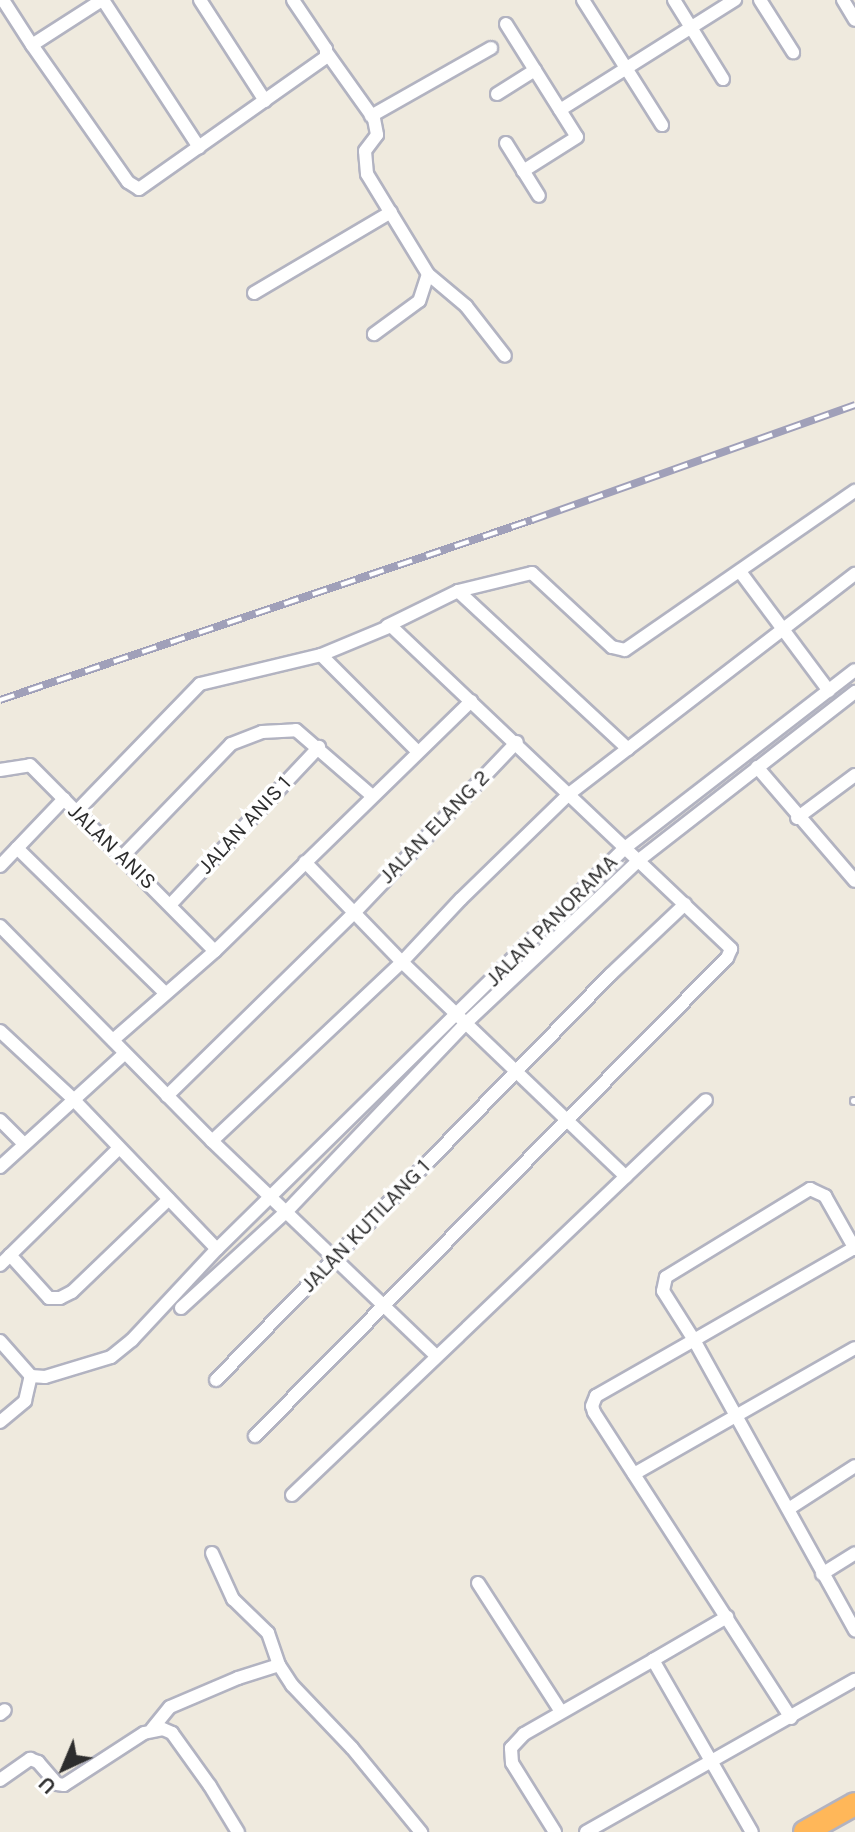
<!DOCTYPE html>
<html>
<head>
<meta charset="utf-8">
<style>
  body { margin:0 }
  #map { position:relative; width:855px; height:1832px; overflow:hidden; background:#efeade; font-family:Karla,sans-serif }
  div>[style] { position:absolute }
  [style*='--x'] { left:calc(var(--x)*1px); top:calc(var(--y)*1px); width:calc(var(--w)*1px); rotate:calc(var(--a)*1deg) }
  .roads { filter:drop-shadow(2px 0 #b2b3c1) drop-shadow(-2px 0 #b2b3c1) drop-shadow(0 2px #b2b3c1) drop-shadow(0 -2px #b2b3c1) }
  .lane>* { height:6px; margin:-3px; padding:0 3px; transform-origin:3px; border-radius:3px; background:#fff }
  .street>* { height:12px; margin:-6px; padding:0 6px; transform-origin:6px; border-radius:6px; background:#fff }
  .highway>* { height:22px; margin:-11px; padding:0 11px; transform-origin:11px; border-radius:11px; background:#ffb759 }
  .rail>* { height:8px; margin-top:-4px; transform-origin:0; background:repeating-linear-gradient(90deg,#fff 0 15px,#a0a0b9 0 30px); box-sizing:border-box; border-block:2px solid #a0a0b9 }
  span { translate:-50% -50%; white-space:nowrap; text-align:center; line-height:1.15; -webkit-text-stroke:7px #fff; paint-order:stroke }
  .street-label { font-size:22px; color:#2d2d2d }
  .north { position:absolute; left:24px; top:1728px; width:80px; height:80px; -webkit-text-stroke:6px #fff; paint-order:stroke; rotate:224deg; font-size:22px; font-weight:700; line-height:32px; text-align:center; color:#2d2d2d }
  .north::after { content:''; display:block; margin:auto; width:28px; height:36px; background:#2d2d2d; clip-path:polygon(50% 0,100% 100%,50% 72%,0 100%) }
</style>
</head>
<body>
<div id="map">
  <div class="roads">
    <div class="lane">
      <i style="--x:854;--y:1101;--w:1;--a:0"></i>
    </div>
    <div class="street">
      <i style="--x:3;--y:0;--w:54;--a:57.2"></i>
      <i style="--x:102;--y:0;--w:83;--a:147.3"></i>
      <i style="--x:32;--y:45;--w:167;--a:55"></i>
      <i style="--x:128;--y:182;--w:13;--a:32"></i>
      <i style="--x:139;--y:189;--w:229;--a:-35.2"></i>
      <i style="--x:326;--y:57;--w:8;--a:-90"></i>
      <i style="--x:326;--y:49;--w:59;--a:-124"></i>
      <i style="--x:103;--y:0;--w:176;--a:56.9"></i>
      <i style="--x:200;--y:0;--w:120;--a:57.2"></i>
      <i style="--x:583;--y:0;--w:148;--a:57.7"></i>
      <i style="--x:674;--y:0;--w:93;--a:58.2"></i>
      <i style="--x:760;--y:0;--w:62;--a:57.6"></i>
      <i style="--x:843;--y:0;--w:23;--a:59"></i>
      <i style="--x:506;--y:24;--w:133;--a:57.9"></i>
      <i style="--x:577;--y:137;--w:64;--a:147.8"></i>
      <i style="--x:327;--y:53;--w:81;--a:54.5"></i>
      <i style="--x:374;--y:119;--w:16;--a:79"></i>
      <i style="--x:377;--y:135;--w:20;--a:127"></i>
      <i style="--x:365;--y:151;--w:23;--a:85"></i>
      <i style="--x:367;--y:174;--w:117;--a:58.6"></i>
      <i style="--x:428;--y:274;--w:28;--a:108"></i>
      <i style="--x:419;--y:301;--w:56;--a:143.7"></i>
      <i style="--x:497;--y:94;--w:45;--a:-32.3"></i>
      <i style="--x:560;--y:110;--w:207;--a:-32.2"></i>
      <i style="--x:371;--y:116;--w:138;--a:-29.5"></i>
      <i style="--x:506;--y:143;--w:62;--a:58.1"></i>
      <i style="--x:428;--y:274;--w:50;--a:40.1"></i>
      <i style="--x:466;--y:306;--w:63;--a:52"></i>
      <i style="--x:254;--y:293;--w:159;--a:-30.6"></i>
      <i style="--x:741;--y:573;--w:147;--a:53.3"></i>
      <i style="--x:458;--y:591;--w:232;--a:42.9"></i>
      <i style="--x:387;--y:626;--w:79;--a:-26.2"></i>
      <i style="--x:458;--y:591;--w:76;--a:-13.7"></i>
      <i style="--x:532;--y:573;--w:109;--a:42.8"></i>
      <i style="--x:612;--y:647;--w:13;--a:13"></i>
      <i style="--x:625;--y:650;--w:280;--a:-34.7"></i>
      <i style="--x:321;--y:655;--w:137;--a:45"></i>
      <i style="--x:757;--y:767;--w:150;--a:49.3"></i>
      <i style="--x:0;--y:770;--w:30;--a:-9"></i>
      <i style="--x:30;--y:765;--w:262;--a:45.2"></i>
      <i style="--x:77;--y:811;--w:177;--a:-45.9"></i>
      <i style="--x:200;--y:684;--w:124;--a:-13.5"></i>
      <i style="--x:321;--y:655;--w:76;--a:-22.5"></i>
      <i style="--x:391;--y:626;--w:469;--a:43.5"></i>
      <i style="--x:731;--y:949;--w:10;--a:114"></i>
      <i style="--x:727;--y:958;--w:672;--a:134.64"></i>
      <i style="--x:797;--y:818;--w:72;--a:-36.6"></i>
      <i style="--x:17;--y:848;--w:207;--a:44.4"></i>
      <i style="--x:122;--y:857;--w:157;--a:-46"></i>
      <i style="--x:231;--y:744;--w:33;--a:-21"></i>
      <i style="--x:262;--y:732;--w:34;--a:-3"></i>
      <i style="--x:296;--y:730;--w:99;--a:40.9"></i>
      <i style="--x:305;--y:862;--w:139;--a:45.9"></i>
      <i style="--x:402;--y:962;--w:310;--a:43.8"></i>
      <i style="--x:0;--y:866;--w:93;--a:-46.3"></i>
      <i style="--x:171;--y:904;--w:216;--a:-46.7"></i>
      <i style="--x:0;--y:926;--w:302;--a:45.4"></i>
      <i style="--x:212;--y:1141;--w:309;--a:43.8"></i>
      <i style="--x:0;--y:1031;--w:98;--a:42.9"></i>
      <i style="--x:72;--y:1098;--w:209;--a:46.2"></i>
      <i style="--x:113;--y:1040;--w:135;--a:-41.1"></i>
      <i style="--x:215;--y:951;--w:358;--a:-44.3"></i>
      <i style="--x:167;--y:1096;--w:262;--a:-44.4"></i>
      <i style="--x:354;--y:913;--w:236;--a:-46.4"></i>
      <i style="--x:0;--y:1120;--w:34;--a:45"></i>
      <i style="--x:212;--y:1141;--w:261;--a:-43.3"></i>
      <i style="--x:402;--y:962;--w:86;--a:-46.9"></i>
      <i style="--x:461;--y:899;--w:151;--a:-44.2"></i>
      <i style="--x:569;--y:794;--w:361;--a:-37.6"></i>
      <i style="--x:0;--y:1167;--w:168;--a:-42.3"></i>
      <i style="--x:854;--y:1248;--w:185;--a:150.1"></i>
      <i style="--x:694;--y:1340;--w:58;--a:-122.3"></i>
      <i style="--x:663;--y:1291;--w:14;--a:-78"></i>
      <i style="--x:666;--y:1277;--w:169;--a:-31.4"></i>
      <i style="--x:810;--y:1189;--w:17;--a:25"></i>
      <i style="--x:825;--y:1196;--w:61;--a:60.5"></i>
      <i style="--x:10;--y:1255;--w:58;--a:47.8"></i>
      <i style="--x:49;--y:1298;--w:11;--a:0"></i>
      <i style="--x:60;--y:1298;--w:13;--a:-27"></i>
      <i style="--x:72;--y:1292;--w:134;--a:-43.8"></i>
      <i style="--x:0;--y:1265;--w:165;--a:-44.5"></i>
      <i style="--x:181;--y:1308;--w:144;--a:-42.5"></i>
      <i style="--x:287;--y:1211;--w:260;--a:-46.4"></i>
      <i style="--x:466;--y:1023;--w:238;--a:-43.3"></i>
      <i style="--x:639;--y:860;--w:274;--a:-37.9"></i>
      <i style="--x:0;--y:1341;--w:47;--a:48.5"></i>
      <i style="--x:216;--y:1380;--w:566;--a:-45.79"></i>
      <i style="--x:611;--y:974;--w:102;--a:-43.4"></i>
      <i style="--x:0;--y:1422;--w:33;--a:-40"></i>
      <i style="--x:25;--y:1401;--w:26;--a:-77"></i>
      <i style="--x:31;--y:1376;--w:14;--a:4"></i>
      <i style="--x:45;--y:1377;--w:69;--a:-16.9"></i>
      <i style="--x:111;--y:1357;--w:27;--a:-39"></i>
      <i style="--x:132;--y:1340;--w:125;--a:-47"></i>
      <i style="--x:217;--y:1249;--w:573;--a:-44.51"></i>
      <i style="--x:626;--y:847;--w:289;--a:-37.7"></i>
      <i style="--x:634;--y:1474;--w:254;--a:-29.7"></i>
      <i style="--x:292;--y:1495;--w:572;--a:-43.65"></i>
      <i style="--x:790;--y:1508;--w:77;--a:-32.9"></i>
      <i style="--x:212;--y:1553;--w:51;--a:65.5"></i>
      <i style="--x:233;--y:1599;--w:49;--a:44.2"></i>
      <i style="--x:268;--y:1633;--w:34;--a:71"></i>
      <i style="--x:279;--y:1665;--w:24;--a:57"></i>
      <i style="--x:292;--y:1685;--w:87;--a:46.4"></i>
      <i style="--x:352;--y:1748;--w:109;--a:50.6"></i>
      <i style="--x:822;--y:1574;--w:39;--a:-32"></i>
      <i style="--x:478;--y:1583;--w:153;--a:57.2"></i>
      <i style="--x:653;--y:1660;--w:86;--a:-30.2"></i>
      <i style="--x:0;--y:1714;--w:6;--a:-39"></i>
      <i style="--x:791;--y:1718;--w:364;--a:-122.8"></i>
      <i style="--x:594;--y:1412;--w:6;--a:-108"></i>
      <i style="--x:592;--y:1406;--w:11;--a:-68"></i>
      <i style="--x:596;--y:1396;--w:113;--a:-29.7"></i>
      <i style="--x:694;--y:1340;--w:332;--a:61"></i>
      <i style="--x:152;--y:1729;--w:28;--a:-51"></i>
      <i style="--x:170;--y:1707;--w:74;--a:-23.1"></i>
      <i style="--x:238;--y:1678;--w:43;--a:-17.6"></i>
      <i style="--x:0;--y:1780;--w:37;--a:-35"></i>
      <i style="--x:30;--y:1759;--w:9;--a:21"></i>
      <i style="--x:38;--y:1762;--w:29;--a:49"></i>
      <i style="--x:57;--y:1784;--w:7;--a:8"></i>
      <i style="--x:64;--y:1785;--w:95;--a:-33"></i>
      <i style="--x:144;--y:1733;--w:19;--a:-12"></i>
      <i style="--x:163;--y:1729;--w:10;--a:24"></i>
      <i style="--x:172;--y:1733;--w:65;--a:54.4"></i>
      <i style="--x:210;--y:1786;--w:54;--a:58.7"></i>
      <i style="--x:555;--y:1832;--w:81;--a:-121.9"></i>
      <i style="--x:512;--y:1763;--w:15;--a:-94"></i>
      <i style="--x:511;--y:1748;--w:19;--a:-47"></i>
      <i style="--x:524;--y:1734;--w:149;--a:-29.8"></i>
      <i style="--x:653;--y:1660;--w:198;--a:60.1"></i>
      <i style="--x:586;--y:1832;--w:309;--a:-29.5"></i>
    </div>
    <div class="highway">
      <i style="--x:805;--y:1832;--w:57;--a:-29.2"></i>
    </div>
  </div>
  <div class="rail">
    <i style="--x:0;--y:700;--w:562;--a:-18.69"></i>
    <i style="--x:532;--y:520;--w:343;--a:-19.6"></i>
  </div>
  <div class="street-label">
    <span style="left:245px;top:825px;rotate:-47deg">JALAN ANIS 1</span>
    <span style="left:435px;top:827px;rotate:-46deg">JALAN ELANG 2</span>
    <span style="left:112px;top:847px;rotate:44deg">JALAN ANIS</span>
    <span style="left:552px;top:921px;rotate:-45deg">JALAN PANORAMA</span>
    <span style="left:366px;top:1226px;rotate:-46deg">JALAN KUTILANG 1</span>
  </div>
  <div class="north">U</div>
</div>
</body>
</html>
